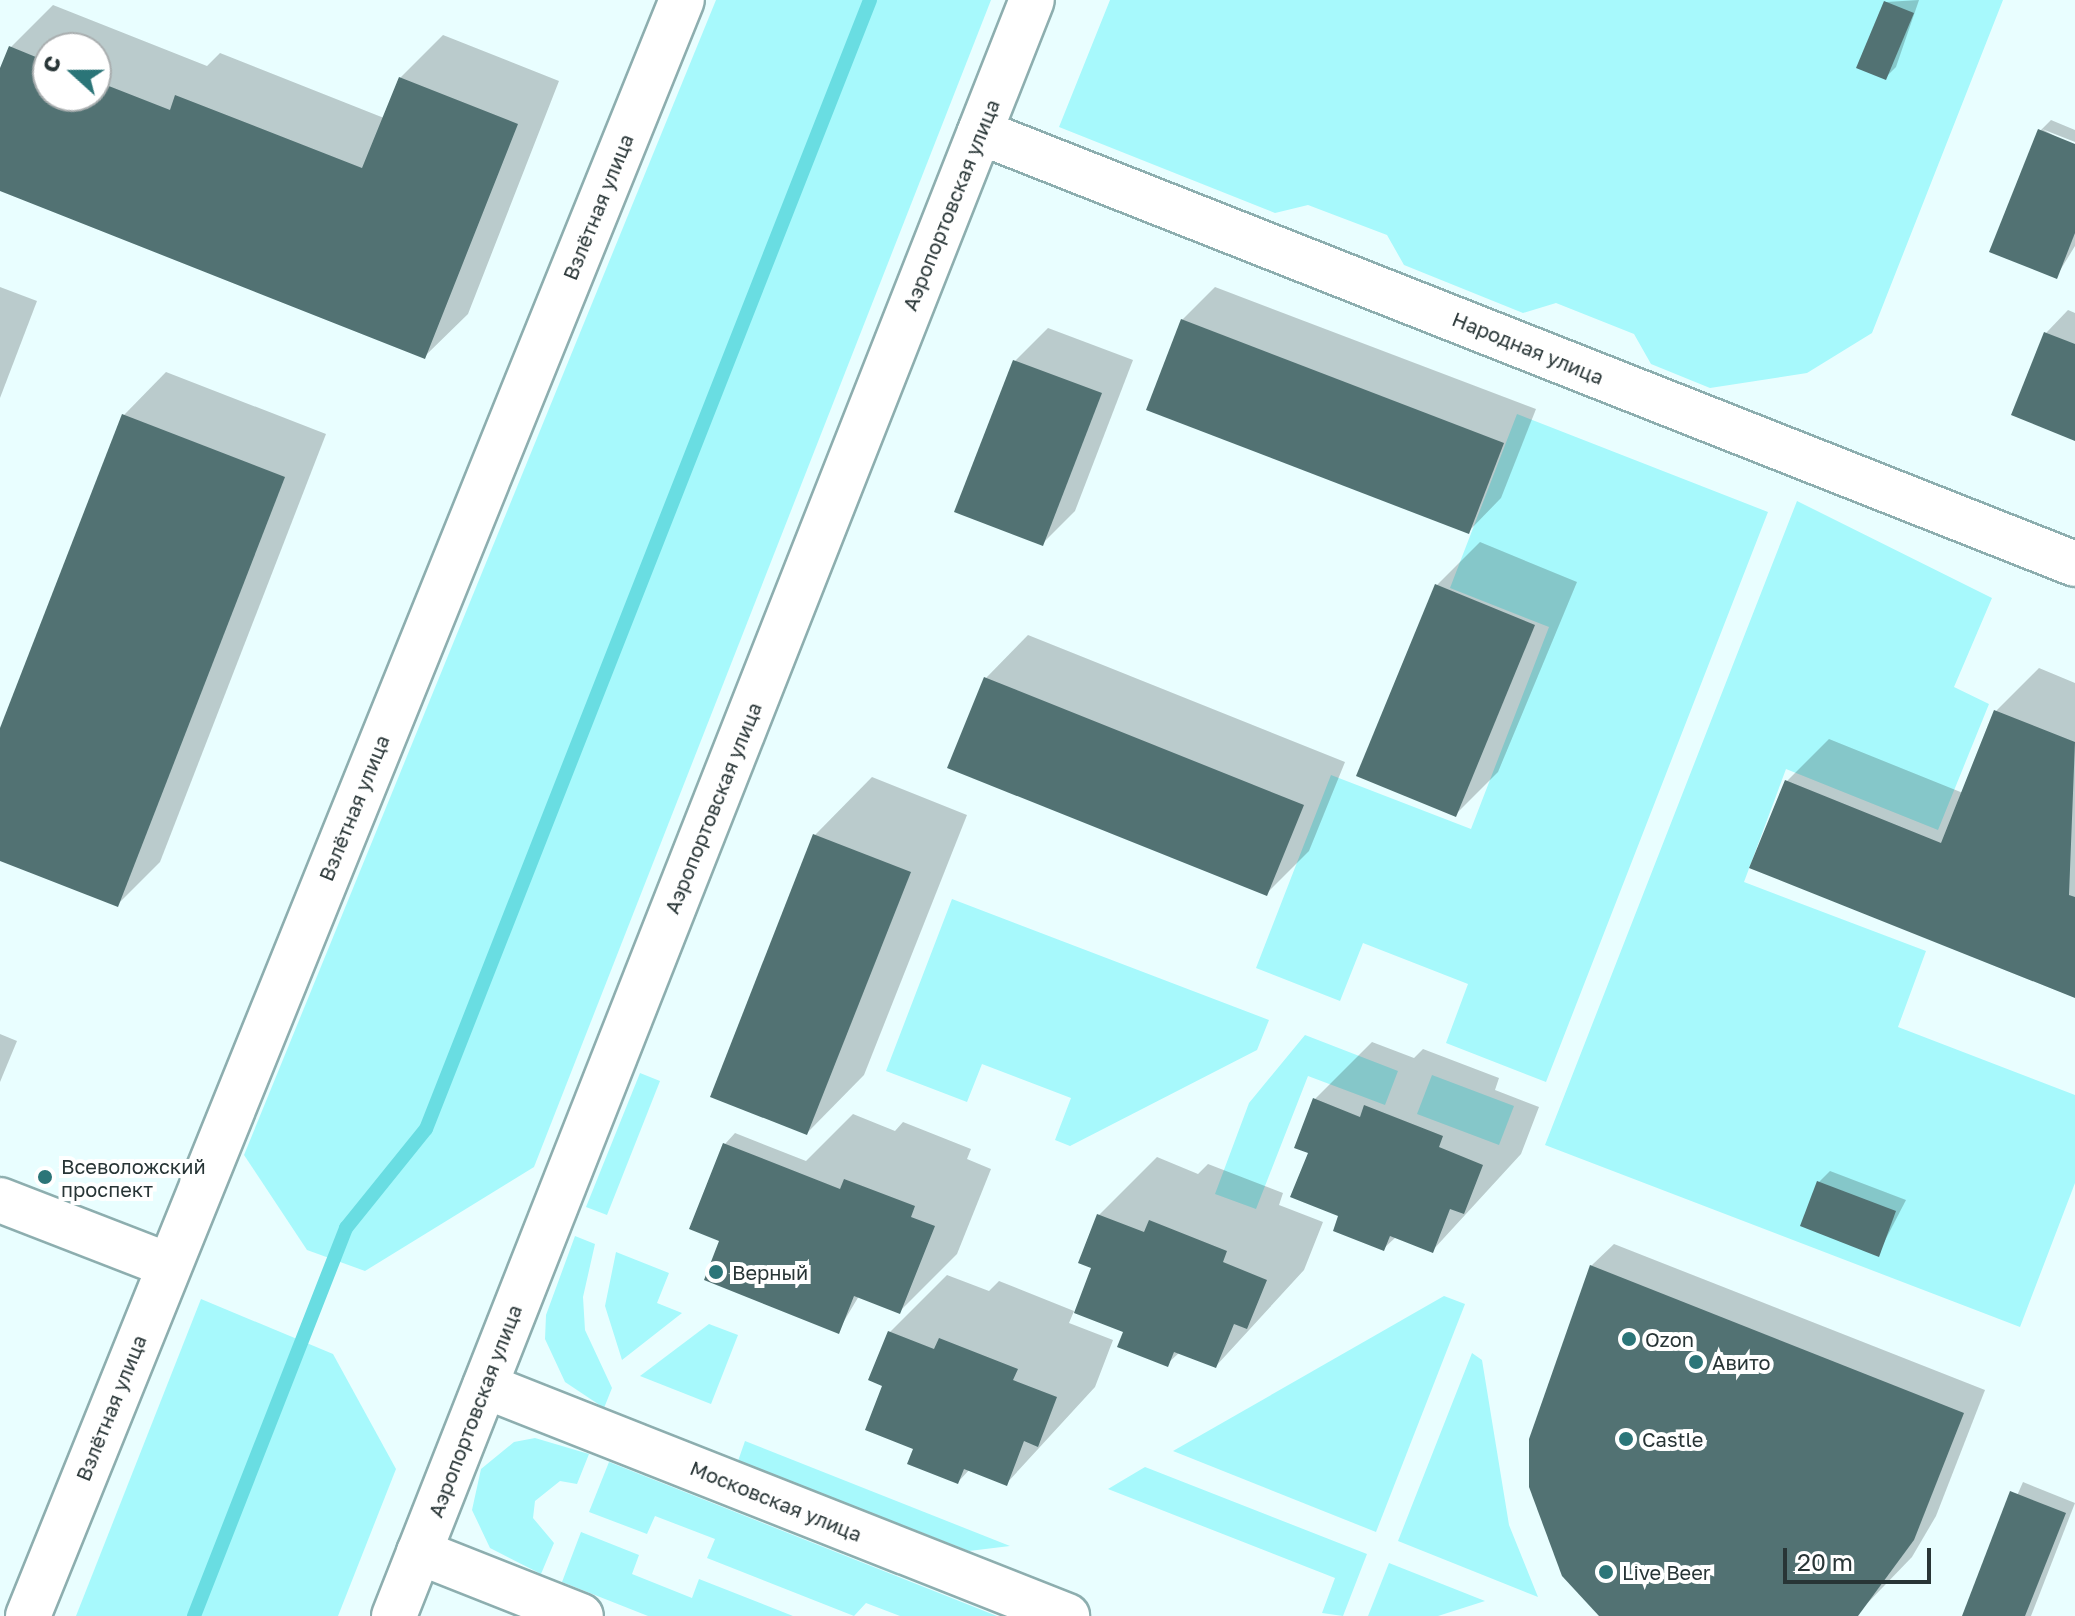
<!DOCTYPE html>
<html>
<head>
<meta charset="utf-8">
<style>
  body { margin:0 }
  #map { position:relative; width:2075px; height:1616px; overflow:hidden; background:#e9feff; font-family:"Golos Text",sans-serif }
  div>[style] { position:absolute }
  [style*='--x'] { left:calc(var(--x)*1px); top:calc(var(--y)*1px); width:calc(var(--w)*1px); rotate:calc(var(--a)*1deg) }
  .green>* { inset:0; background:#a7f9fc }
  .shadow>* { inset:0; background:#0003 }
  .stream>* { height:14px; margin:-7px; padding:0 7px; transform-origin:7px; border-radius:7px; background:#69dde2 }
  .building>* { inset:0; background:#527273 }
  .roads { filter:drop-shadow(2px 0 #8daeaf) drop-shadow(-2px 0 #8daeaf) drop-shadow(0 2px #8daeaf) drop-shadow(0 -2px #8daeaf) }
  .minor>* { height:44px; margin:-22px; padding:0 22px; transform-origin:22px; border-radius:22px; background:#fff }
  .dots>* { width:22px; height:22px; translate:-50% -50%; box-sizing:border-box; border:4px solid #fff; border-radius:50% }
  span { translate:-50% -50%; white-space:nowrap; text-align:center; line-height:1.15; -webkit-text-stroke:8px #fff; paint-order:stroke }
  .street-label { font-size:20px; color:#283536 }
  .poi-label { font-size:20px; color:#283536 }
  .left { translate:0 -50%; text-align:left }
  .north { position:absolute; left:32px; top:32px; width:80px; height:80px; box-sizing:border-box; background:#fff; border:2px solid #a9aeaf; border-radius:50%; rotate:291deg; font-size:22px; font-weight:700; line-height:32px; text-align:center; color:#283536 }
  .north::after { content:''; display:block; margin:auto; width:28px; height:36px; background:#2b7578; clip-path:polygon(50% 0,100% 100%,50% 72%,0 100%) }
  .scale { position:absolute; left:1783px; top:1548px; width:148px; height:36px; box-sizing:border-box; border:4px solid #283536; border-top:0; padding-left:10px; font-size:24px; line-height:28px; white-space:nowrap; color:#283536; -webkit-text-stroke:6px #fff; paint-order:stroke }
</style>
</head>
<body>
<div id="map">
  <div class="green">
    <i style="clip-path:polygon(716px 0,991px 0,534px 1167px,365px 1271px,307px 1250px,244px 1155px)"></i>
    <i style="clip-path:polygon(1110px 0,2003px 0,1872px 333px,1807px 373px,1710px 388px,1651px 364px,1634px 334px,1556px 303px,1523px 313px,1404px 265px,1387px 235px,1308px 205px,1275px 213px,1059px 127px)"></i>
    <i style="clip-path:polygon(1517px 414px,1768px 512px,1546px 1082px,1446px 1043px,1468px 984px,1363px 943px,1340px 1001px,1256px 968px,1331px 775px,1471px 829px,1549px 627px,1450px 588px)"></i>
    <i style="clip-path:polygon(1797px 501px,1992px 598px,1954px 687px,1989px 704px,1938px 830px,1786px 769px,1744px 882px,1926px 951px,1898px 1027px,2075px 1095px,2075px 1183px,2020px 1327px,1545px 1145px)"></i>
    <i style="clip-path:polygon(952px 899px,1269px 1020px,1257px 1050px,1070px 1146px,1055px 1140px,1071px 1098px,982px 1064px,967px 1102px,886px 1071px)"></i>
    <i style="clip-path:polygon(1305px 1035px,1398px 1071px,1385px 1105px,1308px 1076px,1256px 1209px,1215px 1194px,1249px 1103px)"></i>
    <i style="clip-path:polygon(640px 1073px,660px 1081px,607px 1215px,586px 1207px)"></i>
    <i style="clip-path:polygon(1432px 1075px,1514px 1106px,1499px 1145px,1417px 1114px)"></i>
    <i style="clip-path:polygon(575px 1236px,595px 1244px,583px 1297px,585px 1330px,612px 1388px,604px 1408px,565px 1382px,545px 1339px,546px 1315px)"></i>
    <i style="clip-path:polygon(616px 1252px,669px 1273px,657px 1303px,682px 1313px,622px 1360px,605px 1306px)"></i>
    <i style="clip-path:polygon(1444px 1296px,1465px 1304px,1376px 1532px,1173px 1451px)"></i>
    <i style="clip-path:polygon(201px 1299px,333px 1354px,396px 1469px,338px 1616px,76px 1616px)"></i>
    <i style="clip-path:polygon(709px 1324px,738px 1335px,711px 1404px,640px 1376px)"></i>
    <i style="clip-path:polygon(1472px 1353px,1482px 1360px,1509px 1525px,1538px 1597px,1398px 1541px)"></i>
    <i style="clip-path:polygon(535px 1438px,589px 1454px,577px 1484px,560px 1481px,535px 1501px,533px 1518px,554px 1543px,541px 1574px,490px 1548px,472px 1510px,481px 1469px,514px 1442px)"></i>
    <i style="clip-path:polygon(745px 1441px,1010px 1546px,969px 1551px,738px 1461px)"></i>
    <i style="clip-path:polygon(609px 1462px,997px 1616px,900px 1616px,866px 1603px,854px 1616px,707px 1558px,715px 1539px,655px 1516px,647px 1534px,589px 1512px)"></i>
    <i style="clip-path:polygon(1145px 1467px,1367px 1554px,1343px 1616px,1322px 1613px,1335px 1578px,1108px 1489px)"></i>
    <i style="clip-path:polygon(581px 1532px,639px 1555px,632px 1574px,692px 1598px,699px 1579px,793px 1616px,648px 1616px,562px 1582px)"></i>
    <i style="clip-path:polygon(1389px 1563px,1485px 1601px,1438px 1616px,1368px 1616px)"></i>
  </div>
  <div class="shadow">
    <i style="clip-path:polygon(1919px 0,1896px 67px,1885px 78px,1859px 66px,1886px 2px)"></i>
    <i style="clip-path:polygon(evenodd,53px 5px,207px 66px,220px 53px,384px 118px,400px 78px,443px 35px,559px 81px,468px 314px,425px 356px,0 189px,0 74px,10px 48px,53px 5px,48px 48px,96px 48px,96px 96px,48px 96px,48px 48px)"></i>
    <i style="clip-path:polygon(2051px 120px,2075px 130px,2075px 142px,2042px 129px,2075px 147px,2075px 246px,2056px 277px,2040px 131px)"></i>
    <i style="clip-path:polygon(0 287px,37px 301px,0 398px)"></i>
    <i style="clip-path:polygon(1215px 287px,1536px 409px,1501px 498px,1468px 532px,1182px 320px)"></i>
    <i style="clip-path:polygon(2068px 310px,2075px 313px,2075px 439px,2046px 333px)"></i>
    <i style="clip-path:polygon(1048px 328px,1133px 360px,1075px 511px,1042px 544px,957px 511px,1015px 361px)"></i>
    <i style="clip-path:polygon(166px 372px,326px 434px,160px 862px,118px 904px,0 858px,0 733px,124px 415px)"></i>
    <i style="clip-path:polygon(1480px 542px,1577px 582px,1498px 772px,1456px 814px,1359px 775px,1437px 585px)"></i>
    <i style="clip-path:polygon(1028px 635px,1345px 762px,1309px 851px,1266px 894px,950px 767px,986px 678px)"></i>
    <i style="clip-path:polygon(2039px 668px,2075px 683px,2075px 996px,1786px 782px,1829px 739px,1963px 793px,1996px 711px)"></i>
    <i style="clip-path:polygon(872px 777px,967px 815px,864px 1075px,807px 1133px,815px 835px)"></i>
    <i style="clip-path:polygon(0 1034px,17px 1041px,0 1082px)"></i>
    <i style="clip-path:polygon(1372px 1042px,1414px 1058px,1423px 1049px,1499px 1078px,1495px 1090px,1539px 1107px,1521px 1154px,1432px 1251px,1396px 1237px,1383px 1249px,1341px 1215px,1310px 1152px,1315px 1099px)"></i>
    <i style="clip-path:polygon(853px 1114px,895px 1131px,903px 1122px,971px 1149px,967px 1159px,991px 1169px,957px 1254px,899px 1312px,859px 1296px,838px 1331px,721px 1240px,725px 1144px,735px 1133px,806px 1161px)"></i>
    <i style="clip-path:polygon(1157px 1157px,1198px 1174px,1208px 1164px,1283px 1193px,1279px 1205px,1323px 1222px,1304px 1270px,1216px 1366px,1180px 1352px,1167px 1364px,1125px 1330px,1094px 1267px,1080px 1262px,1099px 1215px)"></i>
    <i style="clip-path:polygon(1830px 1171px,1906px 1200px,1878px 1254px,1819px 1182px)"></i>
    <i style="clip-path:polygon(1614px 1244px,1985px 1390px,1936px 1516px,1912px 1557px,1856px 1615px,1604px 1616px,1564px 1575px,1531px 1487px,1591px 1266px)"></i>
    <i style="clip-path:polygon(947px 1275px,989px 1291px,999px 1281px,1074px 1311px,1069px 1323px,1113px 1340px,1095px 1387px,1006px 1484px,970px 1469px,958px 1482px,916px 1448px,885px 1384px,890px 1332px)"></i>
    <i style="clip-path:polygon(2023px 1482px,2075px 1503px,2031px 1616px,1964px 1616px)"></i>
  </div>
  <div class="stream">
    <i style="--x:194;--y:1616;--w:417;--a:-68.6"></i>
    <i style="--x:346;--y:1228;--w:127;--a:-51.1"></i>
    <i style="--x:426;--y:1129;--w:1213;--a:-68.53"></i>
  </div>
  <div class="building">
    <i style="clip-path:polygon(1884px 1px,1914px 13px,1886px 80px,1856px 68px)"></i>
    <i style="clip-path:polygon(9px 46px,48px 62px,48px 96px,96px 96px,96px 81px,170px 110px,175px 95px,362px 168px,399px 77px,518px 124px,425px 359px,0 191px,0 68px)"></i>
    <i style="clip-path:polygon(2038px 129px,2075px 144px,2075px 233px,2057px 279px,1989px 252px)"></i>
    <i style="clip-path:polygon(1181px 319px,1504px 443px,1469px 534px,1146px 410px)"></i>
    <i style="clip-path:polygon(2044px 332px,2075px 344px,2075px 441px,2011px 415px)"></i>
    <i style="clip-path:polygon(1013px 360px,1102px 393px,1043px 546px,954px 512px)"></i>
    <i style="clip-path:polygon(122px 414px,285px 477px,118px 907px,0 861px,0 728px)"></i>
    <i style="clip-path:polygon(1435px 584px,1535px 625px,1456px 817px,1356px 776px)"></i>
    <i style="clip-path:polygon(984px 677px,1304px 805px,1267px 896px,947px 768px)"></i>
    <i style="clip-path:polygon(1994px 710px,2075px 742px,2069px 895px,2075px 897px,2075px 998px,1749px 868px,1785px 780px,1941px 843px)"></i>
    <i style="clip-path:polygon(813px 834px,911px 872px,807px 1135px,710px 1097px)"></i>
    <i style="clip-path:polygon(1313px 1098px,1360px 1117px,1364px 1105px,1443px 1136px,1439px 1147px,1483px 1165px,1464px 1214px,1450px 1209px,1433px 1253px,1390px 1236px,1384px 1251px,1333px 1231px,1338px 1216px,1290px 1197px,1308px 1153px,1294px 1148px)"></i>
    <i style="clip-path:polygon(723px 1143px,840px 1189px,844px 1179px,915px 1206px,911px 1217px,935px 1226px,900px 1314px,854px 1296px,839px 1334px,704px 1280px,719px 1241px,689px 1229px)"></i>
    <i style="clip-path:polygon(1817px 1181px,1896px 1211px,1879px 1257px,1800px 1226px)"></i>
    <i style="clip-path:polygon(1097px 1214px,1144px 1232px,1149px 1220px,1227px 1251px,1223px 1262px,1267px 1280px,1247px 1329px,1234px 1324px,1216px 1368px,1174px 1352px,1168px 1367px,1117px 1347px,1123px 1332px,1074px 1313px,1091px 1268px,1078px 1263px)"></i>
    <i style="clip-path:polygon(1590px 1265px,1964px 1413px,1914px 1540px,1858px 1616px,1599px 1616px,1562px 1576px,1529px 1487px,1529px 1439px)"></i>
    <i style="clip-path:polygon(888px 1331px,934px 1349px,939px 1338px,1018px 1369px,1013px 1380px,1057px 1397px,1038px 1447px,1024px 1441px,1007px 1486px,964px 1469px,958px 1484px,907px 1464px,913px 1449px,865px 1430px,882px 1386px,868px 1380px)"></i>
    <i style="clip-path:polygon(2010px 1491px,2066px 1513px,2025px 1616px,1962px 1616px)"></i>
  </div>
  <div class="roads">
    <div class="minor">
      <i style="--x:980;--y:132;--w:1177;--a:21.53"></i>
      <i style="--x:0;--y:1200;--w:180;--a:21.2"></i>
      <i style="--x:485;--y:1386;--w:626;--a:21.56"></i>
      <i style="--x:419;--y:1552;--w:174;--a:21.6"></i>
      <i style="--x:28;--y:1616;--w:1743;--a:-67.97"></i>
      <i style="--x:394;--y:1616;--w:1737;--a:-68.46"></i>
    </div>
  </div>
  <div class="dots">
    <i style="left:45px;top:1177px;background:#2b7578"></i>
    <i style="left:716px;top:1272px;background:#2b7578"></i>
    <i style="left:1629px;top:1339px;background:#2b7578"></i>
    <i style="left:1696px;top:1362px;background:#2b7578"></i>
    <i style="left:1626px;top:1439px;background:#2b7578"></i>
    <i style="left:1606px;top:1572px;background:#2b7578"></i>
  </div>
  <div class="street-label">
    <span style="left:951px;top:205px;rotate:-68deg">Аэропортовская улица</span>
    <span style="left:598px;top:207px;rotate:-68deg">Взлётная улица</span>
    <span style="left:1528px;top:348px;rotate:22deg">Народная улица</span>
    <span style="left:354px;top:808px;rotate:-68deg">Взлётная улица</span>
    <span style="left:713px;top:808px;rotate:-68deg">Аэропортовская улица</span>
    <span style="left:111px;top:1408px;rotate:-68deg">Взлётная улица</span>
    <span style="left:475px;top:1411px;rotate:-69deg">Аэропортовская улица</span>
    <span style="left:776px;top:1501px;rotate:22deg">Московская улица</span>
  </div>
  <div class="poi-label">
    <span class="left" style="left:61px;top:1178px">Всеволожский<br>проспект</span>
    <span class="left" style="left:732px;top:1272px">Верный</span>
    <span class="left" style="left:1645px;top:1339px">Ozon</span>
    <span class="left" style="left:1712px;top:1362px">Авито</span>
    <span class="left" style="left:1642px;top:1439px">Castle</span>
    <span class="left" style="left:1622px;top:1572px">Live Beer</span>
  </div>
  <div class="north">С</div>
  <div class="scale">20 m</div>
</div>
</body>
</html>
